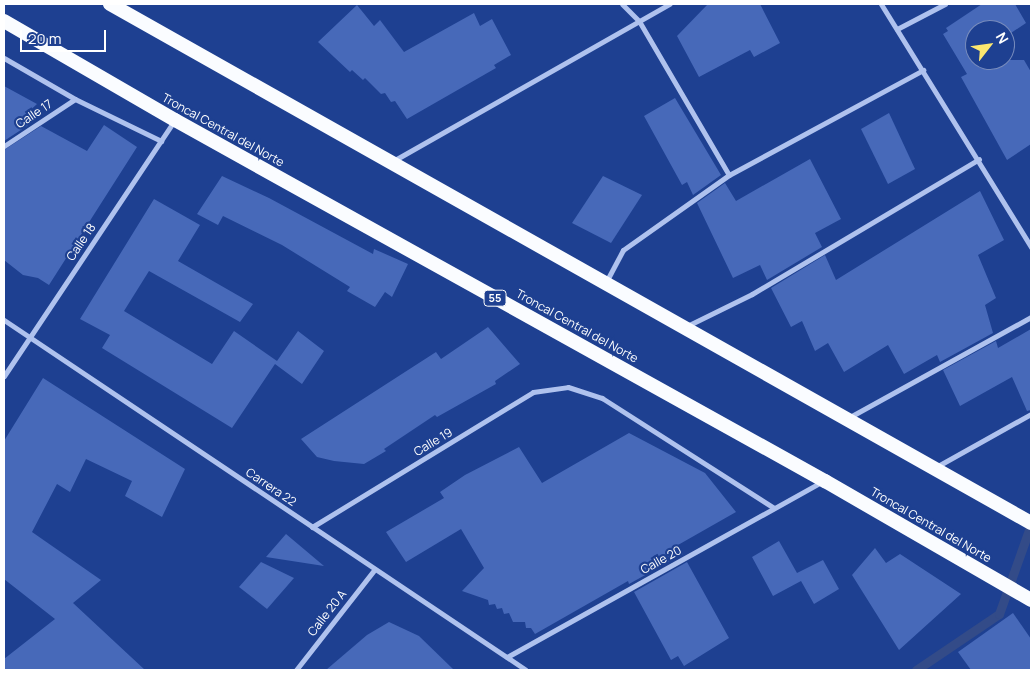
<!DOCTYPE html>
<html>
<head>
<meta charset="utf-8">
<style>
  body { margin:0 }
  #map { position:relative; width:1035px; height:674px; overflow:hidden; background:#1e4091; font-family:Manrope,sans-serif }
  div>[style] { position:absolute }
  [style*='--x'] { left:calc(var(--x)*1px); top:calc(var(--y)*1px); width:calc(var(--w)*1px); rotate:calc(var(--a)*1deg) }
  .stream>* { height:9px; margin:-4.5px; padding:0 4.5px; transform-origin:4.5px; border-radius:4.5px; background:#334b88 }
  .building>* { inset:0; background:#4769b9 }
  .minor>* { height:5px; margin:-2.5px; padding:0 2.5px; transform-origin:2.5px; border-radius:2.5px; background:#afc2ee }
  .trunk>* { height:14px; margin:-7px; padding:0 7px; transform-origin:7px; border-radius:7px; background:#fafcff }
  span { translate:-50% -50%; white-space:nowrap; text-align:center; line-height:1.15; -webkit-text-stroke:4.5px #1e4091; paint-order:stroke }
  .shield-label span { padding:1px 4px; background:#1e4091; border:1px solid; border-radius:4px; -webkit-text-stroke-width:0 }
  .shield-label { font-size:11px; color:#fff; font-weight:700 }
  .street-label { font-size:12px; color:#fff }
  .frame { position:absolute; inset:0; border:5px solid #fff; pointer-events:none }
  .north { position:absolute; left:965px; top:20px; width:50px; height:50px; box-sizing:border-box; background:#1e4091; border:1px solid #788cbd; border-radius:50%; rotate:60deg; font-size:14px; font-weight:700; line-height:20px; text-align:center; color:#fff }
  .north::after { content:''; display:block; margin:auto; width:18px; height:22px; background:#fce76f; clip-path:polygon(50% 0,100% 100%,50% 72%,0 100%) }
  .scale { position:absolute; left:20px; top:30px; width:86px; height:22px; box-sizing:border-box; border:2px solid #fff; border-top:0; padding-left:6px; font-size:15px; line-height:18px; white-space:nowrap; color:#fff; -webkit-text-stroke:4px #1e4091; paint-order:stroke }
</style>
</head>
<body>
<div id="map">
  <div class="stream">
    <i style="--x:916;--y:670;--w:100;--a:-34"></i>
    <i style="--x:999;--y:614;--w:96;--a:-70.4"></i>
  </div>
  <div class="building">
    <i style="clip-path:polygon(708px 4px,760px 4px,780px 43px,754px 57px,750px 50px,699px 77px,677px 36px)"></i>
    <i style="clip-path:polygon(982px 4px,1015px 4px,1026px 23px,1005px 37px,1005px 30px,975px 30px,975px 57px,970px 60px,1024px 60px,1031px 72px,1031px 144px,1007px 160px,961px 77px,967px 74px,943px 34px,948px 31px,946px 28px)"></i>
    <i style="clip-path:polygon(357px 5px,374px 26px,380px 20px,404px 52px,474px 13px,480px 26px,492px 19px,511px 55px,494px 65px,496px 68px,407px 119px,395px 101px,391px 102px,385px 93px,381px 94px,365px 78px,363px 80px,352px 70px,350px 72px,318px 42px)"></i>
    <i style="clip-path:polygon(4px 86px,37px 104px,23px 117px,33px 122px,4px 141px)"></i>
    <i style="clip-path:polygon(675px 98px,721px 175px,693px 195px,687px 182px,682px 185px,644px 116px)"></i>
    <i style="clip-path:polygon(889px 113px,915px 169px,888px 184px,861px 129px)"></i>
    <i style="clip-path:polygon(104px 125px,137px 147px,49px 285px,38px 278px,23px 275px,4px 260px,4px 150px,41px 126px,87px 151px)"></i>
    <i style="clip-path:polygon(810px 159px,841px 219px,815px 233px,822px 247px,767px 280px,760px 265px,733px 278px,697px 203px,725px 183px,736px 201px)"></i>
    <i style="clip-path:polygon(222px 176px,269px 198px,373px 254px,374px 249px,408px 264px,392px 297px,385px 292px,375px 307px,347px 291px,350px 287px,282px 245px,223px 216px,218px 225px,197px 214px)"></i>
    <i style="clip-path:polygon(603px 176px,642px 195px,611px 243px,572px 223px)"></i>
    <i style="clip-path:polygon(980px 191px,1004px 240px,978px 255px,996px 298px,985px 305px,993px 333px,940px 362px,937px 355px,904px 374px,888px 345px,844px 372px,828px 343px,815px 351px,802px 321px,791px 327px,771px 288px,825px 255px,836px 280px)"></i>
    <i style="clip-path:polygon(154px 199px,200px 225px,178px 261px,253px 304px,240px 322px,149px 271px,124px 311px,212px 364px,234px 331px,277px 361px,298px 331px,324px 351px,302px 384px,275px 364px,232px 428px,102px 348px,110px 335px,80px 319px)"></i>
    <i style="clip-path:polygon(488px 327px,520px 364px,495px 381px,496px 384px,437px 417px,435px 415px,384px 449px,386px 451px,364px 464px,334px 461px,317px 457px,301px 439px,436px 352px,441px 359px)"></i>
    <i style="clip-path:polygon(1031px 329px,1031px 410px,1027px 411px,1012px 377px,960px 406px,943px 370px,996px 341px,998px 348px)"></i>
    <i style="clip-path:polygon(43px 378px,185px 469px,162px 517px,125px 496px,132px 481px,86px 459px,70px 492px,57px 484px,32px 532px,101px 580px,73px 603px,145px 670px,4px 670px,4px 659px,55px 619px,4px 579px,4px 441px)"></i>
    <i style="clip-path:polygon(629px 433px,705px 473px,736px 512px,678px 545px,683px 554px,629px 584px,628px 581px,535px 634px,531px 628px,526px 628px,525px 622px,513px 622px,509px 613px,504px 614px,502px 608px,497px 609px,495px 604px,489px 605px,488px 600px,462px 591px,484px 568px,461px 529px,406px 562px,386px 532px,444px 498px,440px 492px,465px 475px,519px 447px,542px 483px)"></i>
    <i style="clip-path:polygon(286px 534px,324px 566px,266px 557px)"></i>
    <i style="clip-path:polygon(779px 541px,797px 573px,823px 560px,839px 589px,814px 604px,801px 581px,773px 596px,752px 557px)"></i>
    <i style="clip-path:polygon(875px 548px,886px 563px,900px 554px,961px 594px,899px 650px,852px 575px)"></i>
    <i style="clip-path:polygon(261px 562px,294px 578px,267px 609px,239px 587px)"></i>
    <i style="clip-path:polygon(687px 562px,729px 638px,684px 666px,678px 656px,671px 660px,634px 592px)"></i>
    <i style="clip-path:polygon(1013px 613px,1031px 639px,1031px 670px,971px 670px,958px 652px)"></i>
    <i style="clip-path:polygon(389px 622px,419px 636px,454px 670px,326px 670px,367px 635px)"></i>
  </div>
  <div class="minor">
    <i style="--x:622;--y:4;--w:24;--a:45"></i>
    <i style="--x:639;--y:21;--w:178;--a:59.7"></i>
    <i style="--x:881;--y:4;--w:286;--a:58.3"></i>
    <i style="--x:897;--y:29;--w:54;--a:-27.5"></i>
    <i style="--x:4;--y:58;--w:82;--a:30"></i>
    <i style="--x:75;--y:99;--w:96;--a:26"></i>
    <i style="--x:4;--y:146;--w:85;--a:-33.5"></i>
    <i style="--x:393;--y:161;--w:318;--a:-29.6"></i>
    <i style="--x:606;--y:282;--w:36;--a:-62"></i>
    <i style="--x:623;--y:250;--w:130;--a:-35.3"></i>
    <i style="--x:729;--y:175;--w:221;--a:-28.4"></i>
    <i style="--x:4;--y:320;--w:628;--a:33.84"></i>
    <i style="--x:687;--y:326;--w:72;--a:-26.2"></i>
    <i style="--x:752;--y:294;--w:264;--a:-30.7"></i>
    <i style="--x:4;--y:376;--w:306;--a:-56.3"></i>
    <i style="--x:848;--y:418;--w:209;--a:-28.9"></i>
    <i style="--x:936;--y:467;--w:109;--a:-29.2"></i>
    <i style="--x:312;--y:527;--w:259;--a:-31.4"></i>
    <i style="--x:533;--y:392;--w:35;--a:-8"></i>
    <i style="--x:568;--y:387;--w:36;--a:18"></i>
    <i style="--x:602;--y:398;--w:204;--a:32.6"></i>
    <i style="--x:507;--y:657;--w:360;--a:-29.1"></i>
    <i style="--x:296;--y:670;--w:128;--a:-52"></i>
  </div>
  <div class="trunk">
    <i style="--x:110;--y:4;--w:1057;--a:29.4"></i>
    <i style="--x:4;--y:21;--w:198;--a:30.1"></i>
    <i style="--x:175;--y:120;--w:744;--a:29.05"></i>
    <i style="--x:825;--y:481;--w:238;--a:30"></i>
  </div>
  <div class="shield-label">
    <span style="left:495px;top:298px">55</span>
  </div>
  <div class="street-label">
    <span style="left:34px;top:114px;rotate:-34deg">Calle 17</span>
    <span style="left:223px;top:130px;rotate:29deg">Troncal Central del Norte</span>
    <span style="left:81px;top:242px;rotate:-56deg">Calle 18</span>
    <span style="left:577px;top:326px;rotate:29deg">Troncal Central del Norte</span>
    <span style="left:433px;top:442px;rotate:-31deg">Calle 19</span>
    <span style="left:271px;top:487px;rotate:34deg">Carrera 22</span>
    <span style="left:931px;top:525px;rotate:30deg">Troncal Central del Norte</span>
    <span style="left:661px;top:560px;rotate:-29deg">Calle 20</span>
    <span style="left:327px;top:613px;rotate:-52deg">Calle 20 A</span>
  </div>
  <div class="frame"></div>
  <div class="north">N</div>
  <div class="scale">20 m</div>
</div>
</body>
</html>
